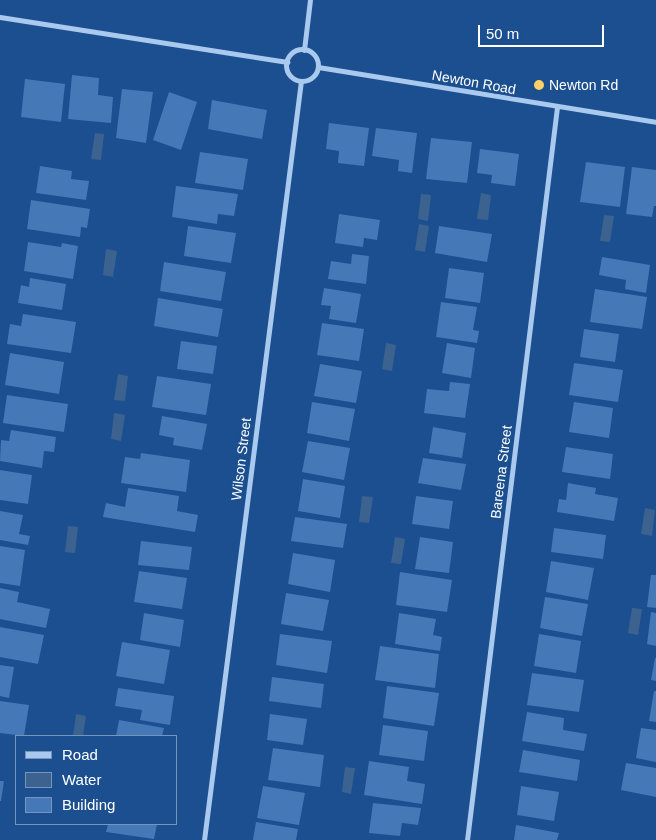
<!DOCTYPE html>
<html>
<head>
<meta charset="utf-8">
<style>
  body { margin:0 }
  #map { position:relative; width:656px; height:840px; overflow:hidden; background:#1b4f8f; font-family:Helvetica,sans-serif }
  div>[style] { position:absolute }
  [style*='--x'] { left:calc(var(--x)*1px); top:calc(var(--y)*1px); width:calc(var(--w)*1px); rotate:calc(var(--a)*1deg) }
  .water>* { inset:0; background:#3c6290 }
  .building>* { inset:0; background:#4478b7 }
  .minor>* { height:5px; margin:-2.5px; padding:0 2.5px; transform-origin:2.5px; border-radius:2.5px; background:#a9c9ee }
  .minor>.ring { margin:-2.5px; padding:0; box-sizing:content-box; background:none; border:5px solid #a9c9ee; border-radius:50% }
  .dots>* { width:14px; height:14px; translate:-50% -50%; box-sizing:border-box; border:2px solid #1b4f8f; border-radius:50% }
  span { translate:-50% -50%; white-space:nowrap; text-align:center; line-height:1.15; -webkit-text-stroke:5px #1b4f8f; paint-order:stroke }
  .street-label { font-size:14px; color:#fff }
  .poi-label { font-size:14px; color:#fff }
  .left { translate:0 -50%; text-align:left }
  .legend { position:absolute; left:15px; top:735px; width:162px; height:90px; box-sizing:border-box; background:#1b4f8f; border:1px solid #7695bc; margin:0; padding:6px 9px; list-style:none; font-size:15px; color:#fff }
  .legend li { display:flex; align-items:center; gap:10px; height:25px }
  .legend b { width:25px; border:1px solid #7695bc }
  .scale { position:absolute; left:478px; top:25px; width:126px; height:22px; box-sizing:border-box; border:2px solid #fff; border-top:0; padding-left:6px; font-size:15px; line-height:18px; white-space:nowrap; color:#fff; -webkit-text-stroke:4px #1b4f8f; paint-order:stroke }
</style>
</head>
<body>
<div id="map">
  <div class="water">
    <i style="clip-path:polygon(95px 133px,104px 134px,101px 160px,91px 159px)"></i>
    <i style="clip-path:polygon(481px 193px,491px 195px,488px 220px,477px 219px)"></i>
    <i style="clip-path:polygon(421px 194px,431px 195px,428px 221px,418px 219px)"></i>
    <i style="clip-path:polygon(604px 215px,614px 216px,610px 242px,600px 241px)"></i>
    <i style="clip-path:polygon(419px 224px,429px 226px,425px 252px,415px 250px)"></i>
    <i style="clip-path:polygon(106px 249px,117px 251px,113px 277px,103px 275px)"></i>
    <i style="clip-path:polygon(386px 343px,396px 345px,392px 371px,382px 369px)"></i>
    <i style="clip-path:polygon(118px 374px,128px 376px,125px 401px,114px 400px)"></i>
    <i style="clip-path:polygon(114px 413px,125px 415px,121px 441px,111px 439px)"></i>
    <i style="clip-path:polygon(362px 496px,373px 497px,369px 523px,359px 522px)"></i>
    <i style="clip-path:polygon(645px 508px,655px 510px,652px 536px,641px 534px)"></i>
    <i style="clip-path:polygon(68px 526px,78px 527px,75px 553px,65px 552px)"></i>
    <i style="clip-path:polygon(395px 537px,405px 539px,401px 564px,391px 563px)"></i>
    <i style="clip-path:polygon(632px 608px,642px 609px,638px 635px,628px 633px)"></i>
    <i style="clip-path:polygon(76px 714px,86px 716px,83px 736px,73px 736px)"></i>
    <i style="clip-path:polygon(345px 767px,355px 768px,351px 794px,342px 792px)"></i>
  </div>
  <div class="building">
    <i style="clip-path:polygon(72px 75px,99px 78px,98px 95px,113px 97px,111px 123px,68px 119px)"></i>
    <i style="clip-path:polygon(25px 79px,65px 84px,61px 122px,21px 117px)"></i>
    <i style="clip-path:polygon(122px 89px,153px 92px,146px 143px,116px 138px)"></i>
    <i style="clip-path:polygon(169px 92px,197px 102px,181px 150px,153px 140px)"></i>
    <i style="clip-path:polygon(212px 100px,267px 110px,262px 139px,208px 129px)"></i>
    <i style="clip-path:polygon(329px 123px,369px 128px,364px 166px,338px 163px,339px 151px,326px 149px)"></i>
    <i style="clip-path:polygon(376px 128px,417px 133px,412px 173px,398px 171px,399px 160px,372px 156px)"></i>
    <i style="clip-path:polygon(431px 138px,472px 142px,467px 183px,426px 179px)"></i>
    <i style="clip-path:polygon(480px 149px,519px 154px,515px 186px,491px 183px,492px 175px,477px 173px)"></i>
    <i style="clip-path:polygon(200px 152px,248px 159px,243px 190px,195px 183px)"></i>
    <i style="clip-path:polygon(586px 162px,625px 167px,620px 207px,580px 202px)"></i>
    <i style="clip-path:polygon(40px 166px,72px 171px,71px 179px,89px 181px,86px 200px,36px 193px)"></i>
    <i style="clip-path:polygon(632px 167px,656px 170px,656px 206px,654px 206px,652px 217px,626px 214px)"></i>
    <i style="clip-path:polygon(176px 186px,238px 194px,234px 216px,218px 214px,217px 224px,172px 217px)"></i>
    <i style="clip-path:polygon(31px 200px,90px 209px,87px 228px,81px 227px,80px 237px,27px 229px)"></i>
    <i style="clip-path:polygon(339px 214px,380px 220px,377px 240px,364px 238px,363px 247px,335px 243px)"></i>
    <i style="clip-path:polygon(188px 226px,236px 233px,231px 263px,184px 256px)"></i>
    <i style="clip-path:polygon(439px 226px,492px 234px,487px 262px,435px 253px)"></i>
    <i style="clip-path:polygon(28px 242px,61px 247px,62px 243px,78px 246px,73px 279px,24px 271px)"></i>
    <i style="clip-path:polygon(352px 254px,369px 256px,366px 284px,328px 279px,331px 261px,351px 264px)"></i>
    <i style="clip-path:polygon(602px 257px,650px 265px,646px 293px,625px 289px,626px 280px,599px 275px)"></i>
    <i style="clip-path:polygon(164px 262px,226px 272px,221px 301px,160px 291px)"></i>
    <i style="clip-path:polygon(449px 268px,484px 273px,480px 303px,445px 298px)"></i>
    <i style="clip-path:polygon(30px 278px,66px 284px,62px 310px,18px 303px,21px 285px,29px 287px)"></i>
    <i style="clip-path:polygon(324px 288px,361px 294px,356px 323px,329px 319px,331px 306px,321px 305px)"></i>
    <i style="clip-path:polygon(595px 289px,647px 297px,642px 329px,590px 322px)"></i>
    <i style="clip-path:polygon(158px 298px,223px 309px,218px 337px,154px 326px)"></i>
    <i style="clip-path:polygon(441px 302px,477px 307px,473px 330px,479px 331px,477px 343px,436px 337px)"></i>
    <i style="clip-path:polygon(23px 314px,76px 322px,71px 353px,7px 344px,10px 324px,21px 326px)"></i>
    <i style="clip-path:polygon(322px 323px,364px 329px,359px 361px,317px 355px)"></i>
    <i style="clip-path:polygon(584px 329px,619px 334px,615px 362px,580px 357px)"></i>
    <i style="clip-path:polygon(181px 341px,217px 346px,213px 374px,177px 369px)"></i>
    <i style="clip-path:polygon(447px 343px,475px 348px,471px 378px,442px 373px)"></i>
    <i style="clip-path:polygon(10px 353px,64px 362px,59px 394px,5px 385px)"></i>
    <i style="clip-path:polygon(574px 363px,623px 370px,618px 402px,569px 395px)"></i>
    <i style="clip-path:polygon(320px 364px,362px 371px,356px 403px,314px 396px)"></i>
    <i style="clip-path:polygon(157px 376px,211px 384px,206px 415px,152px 407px)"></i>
    <i style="clip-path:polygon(450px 382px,470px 384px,465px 418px,424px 413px,427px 389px,449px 391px)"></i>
    <i style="clip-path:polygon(7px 395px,68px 404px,64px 432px,3px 423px)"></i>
    <i style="clip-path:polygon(312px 402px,355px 409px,349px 441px,307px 433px)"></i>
    <i style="clip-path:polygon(574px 402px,613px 408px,609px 438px,569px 432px)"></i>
    <i style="clip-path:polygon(162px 416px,207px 424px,202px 450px,173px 445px,174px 438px,159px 435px)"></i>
    <i style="clip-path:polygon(433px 427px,466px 433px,462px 458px,429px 453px)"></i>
    <i style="clip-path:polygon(11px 430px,56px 437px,54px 452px,44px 451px,42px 468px,0 461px,1px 440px,9px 441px)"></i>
    <i style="clip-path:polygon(308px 441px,350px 448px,344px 480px,302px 472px)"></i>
    <i style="clip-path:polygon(566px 447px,613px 454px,610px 479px,562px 472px)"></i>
    <i style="clip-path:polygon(141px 453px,190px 460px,186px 492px,121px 483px,125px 457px,140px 459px)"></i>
    <i style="clip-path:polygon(423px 458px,466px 464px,461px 490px,418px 483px)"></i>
    <i style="clip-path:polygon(0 470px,32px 475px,28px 504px,0 500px)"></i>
    <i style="clip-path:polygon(303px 479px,345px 486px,340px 518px,298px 511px)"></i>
    <i style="clip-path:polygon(568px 483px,596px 488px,595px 494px,618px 498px,614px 521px,557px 512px,559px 499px,566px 500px)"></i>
    <i style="clip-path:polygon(128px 488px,179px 496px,177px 511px,198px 515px,195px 532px,103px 517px,106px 503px,125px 507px)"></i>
    <i style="clip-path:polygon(416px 496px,453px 501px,449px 529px,412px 524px)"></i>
    <i style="clip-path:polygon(0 511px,23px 515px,19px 534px,30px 536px,28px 545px,0 540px)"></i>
    <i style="clip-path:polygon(295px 517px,347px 524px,343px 548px,291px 541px)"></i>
    <i style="clip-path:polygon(554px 528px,606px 535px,603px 559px,551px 552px)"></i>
    <i style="clip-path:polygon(420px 537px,453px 542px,449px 573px,415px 569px)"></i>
    <i style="clip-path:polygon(141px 541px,192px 547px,189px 570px,138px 565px)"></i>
    <i style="clip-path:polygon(0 546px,25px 550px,20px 586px,0 583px)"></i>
    <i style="clip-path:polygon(293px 553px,335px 560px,330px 592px,288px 584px)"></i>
    <i style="clip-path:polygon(551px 561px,594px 568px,588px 600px,546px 592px)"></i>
    <i style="clip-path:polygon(139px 571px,187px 578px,182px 609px,134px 602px)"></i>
    <i style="clip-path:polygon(400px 572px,452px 580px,447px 612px,396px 605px)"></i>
    <i style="clip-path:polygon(651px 575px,656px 575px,656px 608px,647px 607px)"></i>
    <i style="clip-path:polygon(0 588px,19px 592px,17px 602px,50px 609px,46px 628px,0 619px)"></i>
    <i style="clip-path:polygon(286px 593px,329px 600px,323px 631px,281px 624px)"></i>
    <i style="clip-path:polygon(545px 597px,588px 604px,582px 636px,540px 628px)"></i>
    <i style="clip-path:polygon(651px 612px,656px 613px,656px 646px,647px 644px)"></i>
    <i style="clip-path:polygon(144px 613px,184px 620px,180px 647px,140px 640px)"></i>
    <i style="clip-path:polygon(399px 613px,436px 619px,433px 635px,442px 637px,440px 651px,395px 644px)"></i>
    <i style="clip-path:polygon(0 627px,44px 635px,38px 664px,0 657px)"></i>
    <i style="clip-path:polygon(280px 634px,332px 641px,327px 673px,276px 665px)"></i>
    <i style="clip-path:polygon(539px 634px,581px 641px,576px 673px,534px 666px)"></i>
    <i style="clip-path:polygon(122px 642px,170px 650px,164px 684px,116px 676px)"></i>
    <i style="clip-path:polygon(380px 646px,439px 654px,435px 688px,375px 680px)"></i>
    <i style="clip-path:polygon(655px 658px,656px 658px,656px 681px,651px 680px)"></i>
    <i style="clip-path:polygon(0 665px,14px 667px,9px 698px,0 696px)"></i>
    <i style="clip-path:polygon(532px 673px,584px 680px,579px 712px,527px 705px)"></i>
    <i style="clip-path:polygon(272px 677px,324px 684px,321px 708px,269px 701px)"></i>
    <i style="clip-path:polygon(387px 686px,439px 693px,434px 726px,383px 718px)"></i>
    <i style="clip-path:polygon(118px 688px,174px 696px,170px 725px,140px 720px,142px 710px,115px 706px)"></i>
    <i style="clip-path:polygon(654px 691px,656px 691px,656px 722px,649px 721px)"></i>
    <i style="clip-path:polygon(0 701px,29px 705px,24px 736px,0 733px)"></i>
    <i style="clip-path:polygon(527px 712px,564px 718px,563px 730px,587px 734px,584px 751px,522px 741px)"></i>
    <i style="clip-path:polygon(270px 714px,307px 719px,303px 745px,267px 740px)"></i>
    <i style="clip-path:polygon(119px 720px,164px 728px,162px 736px,116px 736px)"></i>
    <i style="clip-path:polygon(383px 725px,428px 731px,424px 761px,379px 755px)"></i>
    <i style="clip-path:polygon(641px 728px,656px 730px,656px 762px,636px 758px)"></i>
    <i style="clip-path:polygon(273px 748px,324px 755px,320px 787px,268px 780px)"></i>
    <i style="clip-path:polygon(523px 750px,580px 760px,577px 781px,519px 772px)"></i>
    <i style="clip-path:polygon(369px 761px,409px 767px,407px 781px,425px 784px,422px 804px,364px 795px)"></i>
    <i style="clip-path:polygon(626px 763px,656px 768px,656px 797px,621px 790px)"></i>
    <i style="clip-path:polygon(0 781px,4px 781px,1px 801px,0 801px)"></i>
    <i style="clip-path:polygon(263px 786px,305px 793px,299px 825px,257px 818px)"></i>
    <i style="clip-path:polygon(521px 786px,559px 792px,554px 821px,517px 815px)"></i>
    <i style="clip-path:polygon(373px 803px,421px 808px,418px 825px,402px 823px,400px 836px,369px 833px)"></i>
    <i style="clip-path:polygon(256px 822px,298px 829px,296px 840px,253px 840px)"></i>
    <i style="clip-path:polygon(108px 824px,157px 824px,154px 839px,106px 832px)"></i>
    <i style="clip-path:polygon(516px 825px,559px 833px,557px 840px,514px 840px)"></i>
  </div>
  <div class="minor">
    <i style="--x:0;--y:17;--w:291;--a:8.9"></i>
    <i class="ring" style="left:286px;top:49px;width:27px;height:27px"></i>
    <i style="--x:304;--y:50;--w:50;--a:-83.2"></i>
    <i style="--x:318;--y:67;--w:342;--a:9.2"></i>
    <i style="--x:204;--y:840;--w:765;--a:-82.72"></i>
    <i style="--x:467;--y:840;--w:739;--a:-83"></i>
  </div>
  <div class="dots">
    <i style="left:539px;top:85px;background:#ffd166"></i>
  </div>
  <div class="street-label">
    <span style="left:474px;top:82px;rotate:10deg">Newton Road</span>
    <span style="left:241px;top:459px;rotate:-83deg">Wilson Street</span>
    <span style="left:501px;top:472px;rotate:-83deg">Bareena Street</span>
  </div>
  <div class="poi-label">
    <span class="left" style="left:549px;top:85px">Newton Rd</span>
  </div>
  <ul class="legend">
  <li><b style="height:6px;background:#a9c9ee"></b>Road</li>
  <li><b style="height:14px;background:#3c6290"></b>Water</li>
  <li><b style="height:14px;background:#4478b7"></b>Building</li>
  </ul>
  <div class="scale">50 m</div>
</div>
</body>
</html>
